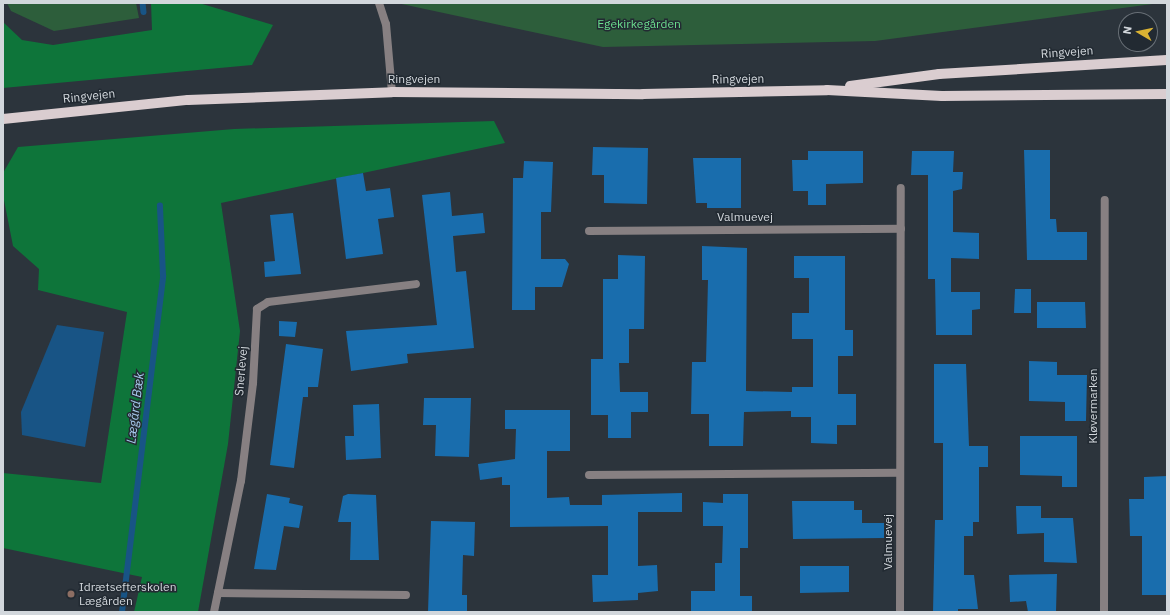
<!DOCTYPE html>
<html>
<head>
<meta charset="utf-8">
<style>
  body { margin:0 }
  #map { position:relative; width:1170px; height:615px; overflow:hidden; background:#2c343c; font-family:"IBM Plex Sans",sans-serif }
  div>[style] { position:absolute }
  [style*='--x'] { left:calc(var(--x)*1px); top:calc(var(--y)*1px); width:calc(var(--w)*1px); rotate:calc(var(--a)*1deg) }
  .green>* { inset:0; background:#2d5e3b }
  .forest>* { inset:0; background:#0e753a }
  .water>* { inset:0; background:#185485 }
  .stream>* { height:5.5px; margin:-2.75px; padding:0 2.75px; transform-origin:2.75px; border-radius:2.75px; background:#185485 }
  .building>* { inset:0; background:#196dad }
  .minor>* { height:8px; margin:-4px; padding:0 4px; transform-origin:4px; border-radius:4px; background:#878082 }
  .primary>* { height:10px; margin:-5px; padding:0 5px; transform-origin:5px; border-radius:5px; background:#dacdd0 }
  .dots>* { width:11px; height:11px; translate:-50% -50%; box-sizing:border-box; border:2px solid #222a32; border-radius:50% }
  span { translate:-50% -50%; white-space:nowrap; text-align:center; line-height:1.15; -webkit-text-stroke:3px #222a32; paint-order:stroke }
  .park-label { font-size:12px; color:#6bdf8e }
  .street-label { font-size:12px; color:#d2d7dc }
  .poi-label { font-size:12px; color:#d2d7dc }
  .left { translate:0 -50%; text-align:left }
  .water-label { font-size:13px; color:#a8ccef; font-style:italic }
  .frame { position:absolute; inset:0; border:4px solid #d2d7dc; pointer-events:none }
  .north { position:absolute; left:1118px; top:12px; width:40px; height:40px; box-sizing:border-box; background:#222a32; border:1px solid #686f76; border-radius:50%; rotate:279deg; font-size:11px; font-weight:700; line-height:16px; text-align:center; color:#d2d7dc }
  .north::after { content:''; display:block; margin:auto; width:14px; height:18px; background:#dab333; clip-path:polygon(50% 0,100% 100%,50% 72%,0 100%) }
</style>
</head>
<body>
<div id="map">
  <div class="green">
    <i style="clip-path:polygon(7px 3px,136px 3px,139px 18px,54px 31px,11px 11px)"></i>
    <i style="clip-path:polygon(397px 3px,1160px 3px,875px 41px,603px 47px)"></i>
  </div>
  <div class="forest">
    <i style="clip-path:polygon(151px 3px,199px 3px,273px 25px,252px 65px,3px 88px,3px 22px,22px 40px,53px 45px,152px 30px)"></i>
    <i style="clip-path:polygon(494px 121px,505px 143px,221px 203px,240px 331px,228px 444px,198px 612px,134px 612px,142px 577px,3px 548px,3px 473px,101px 483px,127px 312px,38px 290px,39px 269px,13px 246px,3px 195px,3px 173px,18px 147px,234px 129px)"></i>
  </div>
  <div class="water">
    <i style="clip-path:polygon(57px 325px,104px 332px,85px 447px,22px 435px,21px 412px)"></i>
  </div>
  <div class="stream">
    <i style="--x:143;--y:3;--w:9;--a:84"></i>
    <i style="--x:122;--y:612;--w:338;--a:-83"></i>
    <i style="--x:163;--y:276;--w:70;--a:-92.5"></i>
  </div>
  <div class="building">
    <i style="clip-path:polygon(593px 147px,648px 148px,647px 204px,604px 203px,604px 175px,592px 175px)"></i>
    <i style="clip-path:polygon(1024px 150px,1050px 150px,1050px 219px,1056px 219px,1057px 232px,1087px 232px,1087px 260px,1027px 260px)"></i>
    <i style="clip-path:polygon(808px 151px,863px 151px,863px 183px,826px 184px,826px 205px,808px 205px,808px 191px,793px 191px,792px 160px,808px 160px)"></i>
    <i style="clip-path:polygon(912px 151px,954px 151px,953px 172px,963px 172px,962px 189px,953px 191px,953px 232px,979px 233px,979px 259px,951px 258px,951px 292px,980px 292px,980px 309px,972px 310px,972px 335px,936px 335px,935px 279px,928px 279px,928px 175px,911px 175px)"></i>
    <i style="clip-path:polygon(693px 158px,741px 158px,741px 208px,707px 208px,707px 203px,696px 203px)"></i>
    <i style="clip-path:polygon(524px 161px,553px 162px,551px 212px,541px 212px,541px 259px,565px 259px,569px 264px,562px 287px,535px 287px,535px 310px,512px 310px,513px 178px,523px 178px)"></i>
    <i style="clip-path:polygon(363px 173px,366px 191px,390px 188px,394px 217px,378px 219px,383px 254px,346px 259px,336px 178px)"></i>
    <i style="clip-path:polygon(450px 192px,452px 216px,483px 213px,485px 233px,453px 236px,456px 272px,466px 271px,474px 348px,407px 354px,408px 363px,351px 371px,346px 331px,437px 325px,422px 195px)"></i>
    <i style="clip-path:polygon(293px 213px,301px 274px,265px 277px,264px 262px,275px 261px,270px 215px)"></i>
    <i style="clip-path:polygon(702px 246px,747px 248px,746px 391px,792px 392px,792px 387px,813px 387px,813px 339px,792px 339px,792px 313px,809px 313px,809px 278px,794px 278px,794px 256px,845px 256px,845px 330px,853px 330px,853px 356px,838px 356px,838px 394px,856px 394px,856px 425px,837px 425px,837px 444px,811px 443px,811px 417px,791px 417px,791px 411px,744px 412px,743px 446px,709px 446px,709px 414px,691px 414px,692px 362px,706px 362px,708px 280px,702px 280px)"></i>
    <i style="clip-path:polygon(618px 255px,645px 256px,644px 329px,629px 329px,629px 363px,619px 363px,620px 392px,648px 392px,648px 412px,631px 412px,631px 438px,608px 438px,608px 415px,591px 415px,591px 359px,603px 359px,603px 279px,618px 279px)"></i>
    <i style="clip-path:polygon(1015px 289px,1031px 289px,1031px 313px,1014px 313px)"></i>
    <i style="clip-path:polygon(1037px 302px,1085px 302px,1086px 328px,1037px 328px)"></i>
    <i style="clip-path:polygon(279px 321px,297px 322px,295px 337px,279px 336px)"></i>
    <i style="clip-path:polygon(286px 344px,323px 349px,318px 387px,308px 387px,308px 397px,303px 397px,294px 468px,270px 465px)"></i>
    <i style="clip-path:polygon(1029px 361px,1057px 362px,1057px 375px,1087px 375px,1086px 421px,1065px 421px,1065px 402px,1029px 401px)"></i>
    <i style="clip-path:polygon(934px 364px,966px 364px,969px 446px,988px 446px,988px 467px,979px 467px,979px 522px,973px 522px,973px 536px,964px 536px,964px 575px,974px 575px,978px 609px,958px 609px,958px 612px,933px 612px,935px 520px,943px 520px,943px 443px,934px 443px)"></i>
    <i style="clip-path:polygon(424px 398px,471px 398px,469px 457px,435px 456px,436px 425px,423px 425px)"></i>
    <i style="clip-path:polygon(379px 404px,381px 458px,346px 460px,345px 436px,354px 436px,353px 405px)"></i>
    <i style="clip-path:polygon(505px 410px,570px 410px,570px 451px,547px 451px,547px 498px,569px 497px,570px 505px,602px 505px,602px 495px,682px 493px,682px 512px,638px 512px,638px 566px,657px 565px,658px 591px,638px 593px,638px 600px,593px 602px,592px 575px,608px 575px,608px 526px,510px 527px,510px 485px,502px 485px,502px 477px,480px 480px,478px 464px,515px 459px,516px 429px,505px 429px)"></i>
    <i style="clip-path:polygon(1020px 436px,1077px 436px,1077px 487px,1062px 487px,1062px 476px,1020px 475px)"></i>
    <i style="clip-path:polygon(1167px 476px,1167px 595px,1142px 595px,1142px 536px,1130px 536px,1129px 499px,1144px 499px,1144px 477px)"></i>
    <i style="clip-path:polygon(267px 494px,290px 498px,289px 503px,303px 506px,299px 528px,284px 526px,276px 570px,254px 569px)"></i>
    <i style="clip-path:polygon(348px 494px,376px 495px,379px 560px,350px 560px,351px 522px,338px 522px,343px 496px)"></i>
    <i style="clip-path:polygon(723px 494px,748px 494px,748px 548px,740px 548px,740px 596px,752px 596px,752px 612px,691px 612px,691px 591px,715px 591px,715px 563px,722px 563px,723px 526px,703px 526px,703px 502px,723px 503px)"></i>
    <i style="clip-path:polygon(792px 501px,854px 501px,854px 510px,862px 510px,862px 523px,884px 523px,884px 538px,793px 539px)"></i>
    <i style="clip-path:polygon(1016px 506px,1041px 506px,1041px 518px,1073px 518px,1077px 563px,1044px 562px,1044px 533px,1017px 534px)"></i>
    <i style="clip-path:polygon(431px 521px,475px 522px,474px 556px,463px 555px,462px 595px,467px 595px,467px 612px,428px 612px)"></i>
    <i style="clip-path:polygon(800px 566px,849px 566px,849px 592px,800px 593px)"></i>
    <i style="clip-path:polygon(1057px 574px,1056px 612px,1028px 612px,1026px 601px,1010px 602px,1009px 575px)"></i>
  </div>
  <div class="minor">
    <i style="--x:379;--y:3;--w:22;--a:72"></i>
    <i style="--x:386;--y:24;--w:68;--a:85"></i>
    <i style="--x:589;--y:231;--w:312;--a:-0.4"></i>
    <i style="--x:589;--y:475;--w:311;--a:-0.4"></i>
    <i style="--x:218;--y:593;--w:188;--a:0.6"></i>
    <i style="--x:214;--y:612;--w:134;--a:-78.4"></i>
    <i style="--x:241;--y:481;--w:99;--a:-83"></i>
    <i style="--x:253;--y:383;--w:74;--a:-86.9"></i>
    <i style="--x:257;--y:309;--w:13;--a:-32"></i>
    <i style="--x:268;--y:302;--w:149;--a:-6.9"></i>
    <i style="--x:900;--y:612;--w:424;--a:-89.9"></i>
    <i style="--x:1104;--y:612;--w:412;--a:-89.9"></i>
  </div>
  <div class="primary">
    <i style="--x:850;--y:86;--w:90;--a:-7.7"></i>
    <i style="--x:939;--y:74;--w:228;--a:-3.5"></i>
    <i style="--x:3;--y:119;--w:186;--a:-5.9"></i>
    <i style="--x:188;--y:100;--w:204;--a:-2.2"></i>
    <i style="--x:392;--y:92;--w:251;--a:0.5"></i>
    <i style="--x:643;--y:94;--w:184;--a:-1.2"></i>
    <i style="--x:827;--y:90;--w:115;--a:3"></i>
    <i style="--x:942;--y:96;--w:225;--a:-0.5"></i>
  </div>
  <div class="dots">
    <i style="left:71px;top:594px;background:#8d6e63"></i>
  </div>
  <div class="park-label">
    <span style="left:639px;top:24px">Egekirkegården</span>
  </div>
  <div class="street-label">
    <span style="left:1067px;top:52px;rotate:-4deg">Ringvejen</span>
    <span style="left:414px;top:79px">Ringvejen</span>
    <span style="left:738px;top:79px;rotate:-1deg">Ringvejen</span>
    <span style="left:89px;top:96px;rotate:-6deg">Ringvejen</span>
    <span style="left:745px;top:217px">Valmuevej</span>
    <span style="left:241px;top:371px;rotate:-85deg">Snerlevej</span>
    <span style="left:1093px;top:406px;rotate:-90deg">Kløvermarken</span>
    <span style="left:888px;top:542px;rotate:-90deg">Valmuevej</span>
  </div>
  <div class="poi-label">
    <span class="left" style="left:79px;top:594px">Idrætsefterskolen<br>Lægården</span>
  </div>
  <div class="water-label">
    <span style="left:136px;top:408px;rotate:-83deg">Lægård Bæk</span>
  </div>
  <div class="frame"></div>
  <div class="north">N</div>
</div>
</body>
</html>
